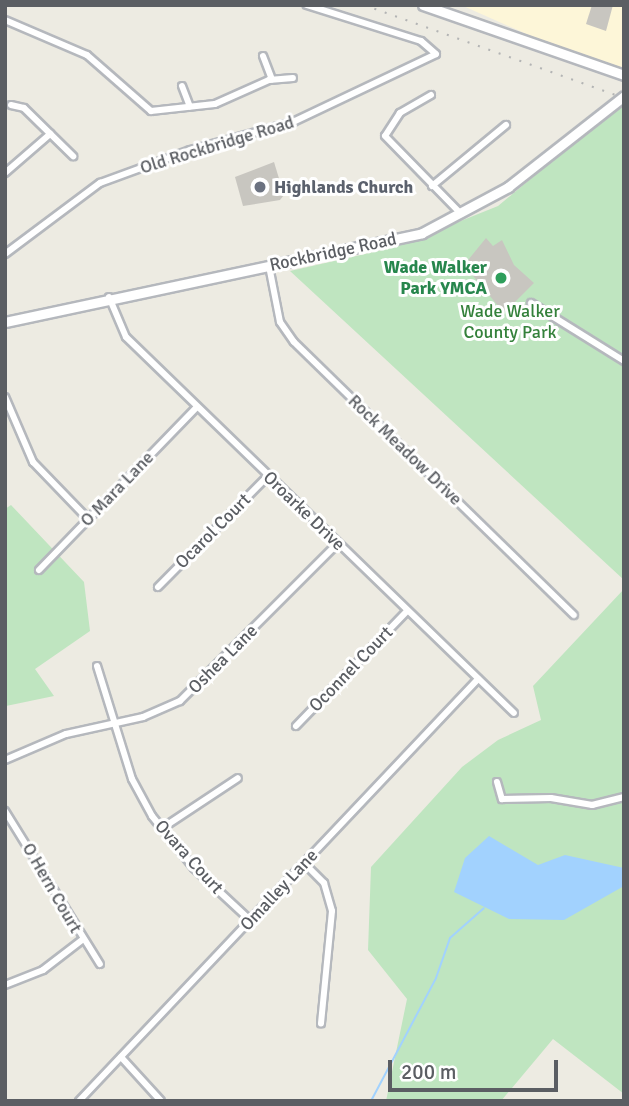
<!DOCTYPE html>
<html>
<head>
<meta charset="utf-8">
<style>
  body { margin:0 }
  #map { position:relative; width:629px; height:1106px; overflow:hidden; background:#edebe2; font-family:Signika,sans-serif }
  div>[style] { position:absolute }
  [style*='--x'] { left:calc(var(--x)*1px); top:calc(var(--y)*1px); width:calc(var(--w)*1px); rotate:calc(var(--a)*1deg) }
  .commercial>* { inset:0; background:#fdf6d8 }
  .green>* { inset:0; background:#bfe5c0 }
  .water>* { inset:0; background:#a2d2fe }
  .stream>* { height:2px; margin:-1px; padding:0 1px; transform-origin:1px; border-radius:1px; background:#a2d2fe }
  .building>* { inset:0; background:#c8c6c0 }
  .roads { filter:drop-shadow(2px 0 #b5b8bd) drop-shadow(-2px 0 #b5b8bd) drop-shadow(0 2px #b5b8bd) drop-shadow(0 -2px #b5b8bd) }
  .minor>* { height:6px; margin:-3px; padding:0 3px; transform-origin:3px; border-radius:3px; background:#fff }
  .secondary>* { height:9px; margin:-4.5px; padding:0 4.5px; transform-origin:4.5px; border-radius:4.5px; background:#fff }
  .rail>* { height:2px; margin-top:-1px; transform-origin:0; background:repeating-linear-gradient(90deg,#b3b4b4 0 2px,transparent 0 11px) }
  .dots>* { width:19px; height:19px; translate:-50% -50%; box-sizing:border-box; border:4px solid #fff; border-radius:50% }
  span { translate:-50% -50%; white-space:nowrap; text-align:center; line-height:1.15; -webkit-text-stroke:6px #fff; paint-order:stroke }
  .street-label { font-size:18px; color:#5b5e63 }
  .worship-label { font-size:18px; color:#5b616d; font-weight:700 }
  .left { translate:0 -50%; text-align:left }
  .leisure-label { font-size:18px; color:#27864d; font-weight:700 }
  .right { translate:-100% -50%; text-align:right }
  .park-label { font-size:18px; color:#34813b }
  .frame { position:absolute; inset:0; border:7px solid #5b5e63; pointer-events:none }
  .scale { position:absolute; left:388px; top:1060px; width:170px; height:32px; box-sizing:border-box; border:4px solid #5b5e63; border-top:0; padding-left:9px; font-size:21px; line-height:24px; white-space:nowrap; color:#5b5e63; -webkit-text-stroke:5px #fff; paint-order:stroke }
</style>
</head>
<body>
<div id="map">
  <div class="commercial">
    <i style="clip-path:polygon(461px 5px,624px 5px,624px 77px)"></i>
  </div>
  <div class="green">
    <i style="clip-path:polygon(624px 101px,624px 580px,290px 271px,396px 247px,498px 206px)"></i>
    <i style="clip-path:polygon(11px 505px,84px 582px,90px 631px,35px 669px,54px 696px,6px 706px,5px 509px)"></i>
    <i style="clip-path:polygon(624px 589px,624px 1094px,553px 1039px,501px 1101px,386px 1101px,407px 999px,368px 950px,371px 867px,462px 767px,498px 740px,541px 720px,533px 686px)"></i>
  </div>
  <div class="water">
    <i style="clip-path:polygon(489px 836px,538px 865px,565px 855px,624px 868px,624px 886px,564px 920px,509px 919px,454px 892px,465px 858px)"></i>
  </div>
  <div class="stream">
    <i style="--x:371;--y:1101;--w:139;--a:-62.1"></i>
    <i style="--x:436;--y:978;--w:42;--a:-70.7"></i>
    <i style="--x:450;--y:938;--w:45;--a:-41.4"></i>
  </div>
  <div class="building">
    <i style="clip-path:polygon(592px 5px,613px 5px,606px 31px,586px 24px)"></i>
    <i style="clip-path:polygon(274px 162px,284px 195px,280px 200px,243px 206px,235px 177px)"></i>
    <i style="clip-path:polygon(486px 238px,493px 246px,502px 240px,514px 265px,534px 283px,504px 313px,464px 265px)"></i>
  </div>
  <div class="roads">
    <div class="minor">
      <i style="--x:5;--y:20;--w:89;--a:23.1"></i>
      <i style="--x:87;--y:55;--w:85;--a:41.2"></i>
      <i style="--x:151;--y:111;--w:64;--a:-6.2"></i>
      <i style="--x:215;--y:104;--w:59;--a:-24"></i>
      <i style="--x:269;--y:80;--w:24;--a:-5"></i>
      <i style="--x:263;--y:56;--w:25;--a:69"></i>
      <i style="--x:182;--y:86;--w:22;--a:69"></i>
      <i style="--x:431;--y:95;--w:36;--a:150"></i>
      <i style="--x:400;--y:113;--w:27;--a:123"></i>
      <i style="--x:385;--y:136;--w:109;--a:45.7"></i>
      <i style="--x:11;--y:105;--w:13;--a:13"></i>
      <i style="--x:24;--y:108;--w:69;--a:44.4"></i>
      <i style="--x:5;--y:173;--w:60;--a:-40.9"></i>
      <i style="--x:432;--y:186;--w:96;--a:-39.5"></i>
      <i style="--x:5;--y:254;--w:119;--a:-36.8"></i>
      <i style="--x:100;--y:183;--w:96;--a:-20.1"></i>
      <i style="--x:190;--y:150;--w:107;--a:-15.2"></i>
      <i style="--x:293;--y:122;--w:158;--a:-25.4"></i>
      <i style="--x:436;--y:54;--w:20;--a:-139"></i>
      <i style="--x:421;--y:41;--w:120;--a:-162.5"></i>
      <i style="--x:269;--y:266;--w:57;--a:78.9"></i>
      <i style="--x:280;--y:322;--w:24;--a:55"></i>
      <i style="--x:294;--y:342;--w:391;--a:44.3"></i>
      <i style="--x:109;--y:297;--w:43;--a:67"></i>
      <i style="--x:126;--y:337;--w:540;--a:44.1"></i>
      <i style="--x:531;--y:303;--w:110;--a:31.9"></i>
      <i style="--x:5;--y:397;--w:71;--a:66.7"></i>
      <i style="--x:33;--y:462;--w:79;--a:46"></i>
      <i style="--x:39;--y:570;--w:226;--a:-45.9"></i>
      <i style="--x:158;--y:587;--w:156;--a:-45.3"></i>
      <i style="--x:97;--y:666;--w:118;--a:72.8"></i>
      <i style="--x:132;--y:779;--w:42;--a:61.6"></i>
      <i style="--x:152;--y:816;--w:67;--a:51.1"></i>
      <i style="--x:194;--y:868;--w:78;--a:42.9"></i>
      <i style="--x:296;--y:726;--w:158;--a:-46"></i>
      <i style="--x:5;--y:760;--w:66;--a:-23.1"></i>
      <i style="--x:66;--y:734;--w:79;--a:-12.4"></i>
      <i style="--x:143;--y:717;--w:40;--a:-23.4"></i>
      <i style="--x:180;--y:701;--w:222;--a:-45"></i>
      <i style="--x:497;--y:782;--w:18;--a:74"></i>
      <i style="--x:502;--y:799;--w:49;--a:-1.2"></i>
      <i style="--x:551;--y:798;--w:42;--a:9.7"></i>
      <i style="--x:592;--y:805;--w:33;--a:-14"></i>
      <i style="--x:5;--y:811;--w:180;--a:58.2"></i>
      <i style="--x:161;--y:829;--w:92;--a:-33.5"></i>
      <i style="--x:305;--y:864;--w:27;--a:45"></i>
      <i style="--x:324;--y:883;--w:29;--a:74"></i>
      <i style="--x:332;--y:911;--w:113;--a:95.6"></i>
      <i style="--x:5;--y:985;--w:41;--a:-21.5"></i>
      <i style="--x:43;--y:970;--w:49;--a:-37.6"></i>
      <i style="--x:121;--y:1057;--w:59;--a:47.7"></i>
      <i style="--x:79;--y:1101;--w:581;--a:-46.6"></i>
    </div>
    <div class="secondary">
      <i style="--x:423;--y:5;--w:213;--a:19.2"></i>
      <i style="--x:5;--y:322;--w:426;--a:-12"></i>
      <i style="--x:422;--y:233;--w:98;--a:-28.1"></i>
      <i style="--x:508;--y:187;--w:147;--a:-38.1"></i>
    </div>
  </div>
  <div class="rail">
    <i style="--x:364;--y:5;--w:276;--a:19.7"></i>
  </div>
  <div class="dots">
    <i style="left:260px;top:187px;background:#6b7280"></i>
    <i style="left:501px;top:278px;background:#2e9e5b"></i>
  </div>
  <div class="street-label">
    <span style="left:217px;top:145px;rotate:-17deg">Old Rockbridge Road</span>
    <span style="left:333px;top:252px;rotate:-12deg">Rockbridge Road</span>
    <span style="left:405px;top:450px;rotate:44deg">Rock Meadow Drive</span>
    <span style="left:117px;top:489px;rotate:-46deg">O Mara Lane</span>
    <span style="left:304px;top:511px;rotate:44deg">Oroarke Drive</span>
    <span style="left:213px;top:531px;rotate:-45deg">Ocarol Court</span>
    <span style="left:223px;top:659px;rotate:-45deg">Oshea Lane</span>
    <span style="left:351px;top:669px;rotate:-46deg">Oconnel Court</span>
    <span style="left:189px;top:857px;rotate:48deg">Ovara Court</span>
    <span style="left:52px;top:888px;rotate:60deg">O Hern Court</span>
    <span style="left:279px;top:890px;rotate:-47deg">Omalley Lane</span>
  </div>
  <div class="worship-label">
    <span class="left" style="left:274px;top:187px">Highlands Church</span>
  </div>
  <div class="leisure-label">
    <span class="right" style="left:487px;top:278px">Wade Walker<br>Park YMCA</span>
  </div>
  <div class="park-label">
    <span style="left:510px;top:322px">Wade Walker<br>County Park</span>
  </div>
  <div class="frame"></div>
  <div class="scale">200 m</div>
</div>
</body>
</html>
